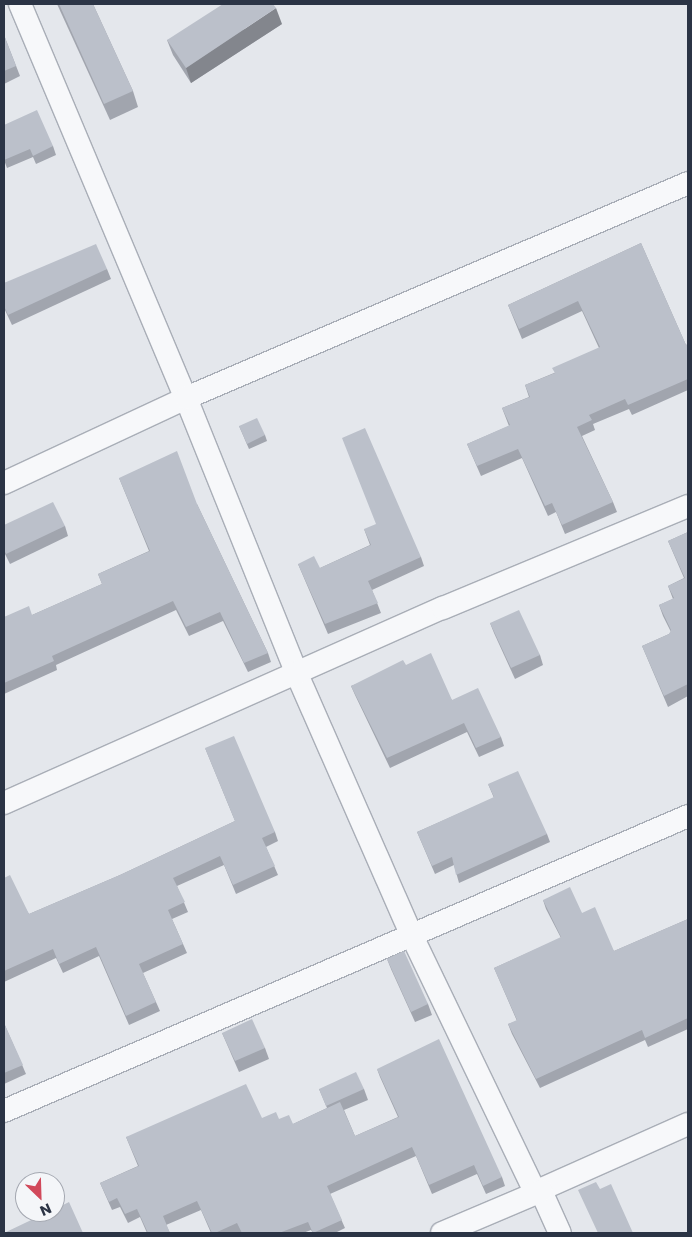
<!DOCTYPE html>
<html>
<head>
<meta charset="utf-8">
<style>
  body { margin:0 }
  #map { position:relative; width:692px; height:1237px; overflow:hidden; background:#e4e7ec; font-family:Poppins,sans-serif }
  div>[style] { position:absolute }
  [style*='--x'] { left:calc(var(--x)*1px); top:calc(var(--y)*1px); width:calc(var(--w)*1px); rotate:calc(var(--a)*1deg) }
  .roads { filter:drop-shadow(1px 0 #a9aeb7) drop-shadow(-1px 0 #a9aeb7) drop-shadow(0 1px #a9aeb7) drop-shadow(0 -1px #a9aeb7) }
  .street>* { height:22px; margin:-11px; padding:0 11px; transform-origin:11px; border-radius:11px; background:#f7f8fa }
  .wall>* { inset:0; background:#a1a5ae }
  .shaded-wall>* { inset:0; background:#83868d }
  .building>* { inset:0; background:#bbc0ca }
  span { translate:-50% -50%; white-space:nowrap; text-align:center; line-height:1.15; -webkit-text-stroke:4px #f4f6f9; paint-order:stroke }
  .frame { position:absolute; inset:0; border:5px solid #2b3445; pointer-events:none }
  .north { position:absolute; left:15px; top:1172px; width:50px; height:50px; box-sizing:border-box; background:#f4f6f9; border:1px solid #a4a8b1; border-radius:50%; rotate:156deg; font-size:14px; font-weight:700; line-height:20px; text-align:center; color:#2b3445 }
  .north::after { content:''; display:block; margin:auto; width:18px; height:22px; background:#d1495b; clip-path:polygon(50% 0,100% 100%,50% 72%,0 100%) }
</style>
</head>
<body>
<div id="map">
  <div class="roads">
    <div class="street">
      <i style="--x:20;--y:4;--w:428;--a:67.2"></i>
      <i style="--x:186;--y:398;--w:295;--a:68.1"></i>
      <i style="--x:296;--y:672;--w:286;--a:66.3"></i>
      <i style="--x:411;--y:934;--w:286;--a:64.3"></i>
      <i style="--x:535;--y:1192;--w:6;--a:-9"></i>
      <i style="--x:541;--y:1191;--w:46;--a:65.7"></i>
      <i style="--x:4;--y:483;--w:201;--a:-25"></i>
      <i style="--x:186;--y:398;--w:546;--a:-23.18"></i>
      <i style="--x:4;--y:803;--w:480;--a:-24"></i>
      <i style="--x:443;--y:608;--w:265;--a:-22.6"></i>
      <i style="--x:4;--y:1111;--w:745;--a:-23.33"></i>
      <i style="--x:535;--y:1192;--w:167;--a:-24"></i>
      <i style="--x:442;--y:1233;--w:108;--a:-23"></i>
    </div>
  </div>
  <div class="wall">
    <i style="clip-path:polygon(57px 4px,93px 4px,133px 91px,138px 107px,110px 120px)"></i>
    <i style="clip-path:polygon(282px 24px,191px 83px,173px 55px,167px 40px)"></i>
    <i style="clip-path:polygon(4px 35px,20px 76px,4px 84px)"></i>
    <i style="clip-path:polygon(4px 125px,53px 146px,56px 155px,36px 164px,33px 157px,7px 168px,4px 160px)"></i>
    <i style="clip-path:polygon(641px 243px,686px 345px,688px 344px,688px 390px,632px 415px,629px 409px,593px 424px,595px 430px,582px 436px,613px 502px,617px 512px,565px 534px,556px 512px,548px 516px,522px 458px,481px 476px,467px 444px,509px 426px,502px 408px,529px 397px,525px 385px,554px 373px,599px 348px,582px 311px,522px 339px,508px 305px)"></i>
    <i style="clip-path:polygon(107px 269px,111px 279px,12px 325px,4px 308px,4px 283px)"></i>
    <i style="clip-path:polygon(239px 426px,265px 435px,267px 441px,249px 449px)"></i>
    <i style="clip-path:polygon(119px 478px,197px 504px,268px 653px,271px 662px,248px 672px,223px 621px,189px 636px,176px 610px,56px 665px,57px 670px,4px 694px,4px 617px,32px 615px,102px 584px,98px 574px,149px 551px)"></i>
    <i style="clip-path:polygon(4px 525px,65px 526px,68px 536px,10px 564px,4px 552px)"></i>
    <i style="clip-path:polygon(364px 529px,421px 557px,424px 566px,372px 590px,381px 613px,328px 634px,298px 564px,320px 568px,370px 545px)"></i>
    <i style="clip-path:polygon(688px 532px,688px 696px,668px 707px,642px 646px,669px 634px,671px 632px,663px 616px,659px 605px,673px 599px,668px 586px,684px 578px,668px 541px)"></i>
    <i style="clip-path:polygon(490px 623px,540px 655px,543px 665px,515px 679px,494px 633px)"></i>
    <i style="clip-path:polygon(406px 665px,501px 737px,504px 746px,479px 757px,467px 732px,390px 768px,355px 695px,351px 686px)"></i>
    <i style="clip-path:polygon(205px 748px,275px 832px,278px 841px,266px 847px,278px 875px,236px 894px,224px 865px,177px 886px,188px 912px,172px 919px,187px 953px,143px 973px,160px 1011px,129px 1025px,99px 956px,63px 973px,56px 958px,4px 982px,4px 878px,29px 914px,120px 875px,235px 821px)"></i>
    <i style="clip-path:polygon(488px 784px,547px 834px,550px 842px,459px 883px,454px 865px,435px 874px,417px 832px,494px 798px)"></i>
    <i style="clip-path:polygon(543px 900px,582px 913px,614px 951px,688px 919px,688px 1029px,648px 1047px,645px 1040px,540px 1088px,512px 1034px,508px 1024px,517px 1021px,494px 968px,561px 938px,546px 909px)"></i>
    <i style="clip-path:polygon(387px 959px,428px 1004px,432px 1015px,415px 1022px,391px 969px)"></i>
    <i style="clip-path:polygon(4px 1023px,26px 1074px,4px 1084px)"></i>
    <i style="clip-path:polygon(222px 1033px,265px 1048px,269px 1059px,239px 1072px)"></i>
    <i style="clip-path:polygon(377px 1069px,502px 1177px,505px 1186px,486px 1194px,477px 1174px,432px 1194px,416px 1156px,330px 1194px,345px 1228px,335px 1233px,313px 1233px,311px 1230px,303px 1233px,241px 1233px,240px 1232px,237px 1233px,211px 1233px,201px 1210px,166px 1225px,170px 1233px,147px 1233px,140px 1217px,128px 1223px,120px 1207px,112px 1210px,100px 1183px,138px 1166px,126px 1137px,262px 1118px,279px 1119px,293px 1124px,327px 1108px,319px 1089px,364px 1089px,368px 1100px,344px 1110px,355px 1136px,398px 1117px,380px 1077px)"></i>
  </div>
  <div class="shaded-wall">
    <i style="clip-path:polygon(276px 8px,282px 24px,191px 83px,186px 68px)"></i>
  </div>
  <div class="building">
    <i style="clip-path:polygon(59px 4px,93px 4px,133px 91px,104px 104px)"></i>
    <i style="clip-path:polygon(223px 4px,273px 4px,276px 8px,186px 68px,167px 40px)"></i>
    <i style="clip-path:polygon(4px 35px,16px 66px,4px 71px)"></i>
    <i style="clip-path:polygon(37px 110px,53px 146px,33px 156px,30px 149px,4px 160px,4px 125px)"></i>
    <i style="clip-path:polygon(641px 243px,686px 345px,688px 344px,688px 379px,628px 405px,625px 399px,589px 415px,592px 420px,577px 427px,613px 502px,562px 525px,552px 503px,545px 506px,518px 449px,477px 466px,467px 444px,510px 425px,502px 408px,530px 397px,525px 385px,555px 373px,552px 368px,600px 347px,578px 301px,519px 329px,508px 305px)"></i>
    <i style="clip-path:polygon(96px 244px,107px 269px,8px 315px,4px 306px,4px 283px)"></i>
    <i style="clip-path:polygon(257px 418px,265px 435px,247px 444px,239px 426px)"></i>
    <i style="clip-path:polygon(365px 428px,421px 557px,368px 581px,378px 603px,325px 624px,298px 564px,314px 556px,320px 568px,371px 545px,364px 529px,376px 524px,342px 438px)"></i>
    <i style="clip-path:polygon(177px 451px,197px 504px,268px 653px,244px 663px,220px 612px,186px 627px,173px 601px,52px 656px,54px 661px,4px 683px,4px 617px,29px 606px,32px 615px,102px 584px,98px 574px,150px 551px,119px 478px)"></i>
    <i style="clip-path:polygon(53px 502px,65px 526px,6px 554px,4px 550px,4px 525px)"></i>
    <i style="clip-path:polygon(688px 532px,688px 684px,664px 696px,642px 646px,669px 634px,671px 630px,659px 605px,674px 598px,668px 586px,685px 578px,668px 541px)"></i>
    <i style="clip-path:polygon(519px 610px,540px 655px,511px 668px,490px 623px)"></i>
    <i style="clip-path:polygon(431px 653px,452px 700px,478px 688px,501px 737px,476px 748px,464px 723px,387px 758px,351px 686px,403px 660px,406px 665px)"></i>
    <i style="clip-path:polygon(234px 736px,275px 832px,262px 838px,275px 866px,233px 885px,220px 856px,173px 878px,185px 902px,168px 910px,183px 944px,139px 964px,156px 1002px,126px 1016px,96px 947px,59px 964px,53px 949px,4px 971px,4px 878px,10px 875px,29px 914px,120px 875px,235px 821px,205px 748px)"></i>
    <i style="clip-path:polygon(518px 771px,547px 834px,456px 875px,452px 857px,432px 866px,417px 832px,494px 797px,488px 784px)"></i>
    <i style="clip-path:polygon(570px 887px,582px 913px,595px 907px,614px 951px,688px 919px,688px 1018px,645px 1038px,642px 1030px,536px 1079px,508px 1024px,517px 1020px,494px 968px,561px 937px,543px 900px)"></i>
    <i style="clip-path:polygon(404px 951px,428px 1004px,411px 1012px,387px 959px)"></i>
    <i style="clip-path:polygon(252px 1019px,265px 1048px,235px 1061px,222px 1033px)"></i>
    <i style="clip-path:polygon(4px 1023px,23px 1065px,4px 1073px)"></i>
    <i style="clip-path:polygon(439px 1039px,502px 1177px,483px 1186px,474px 1165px,429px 1185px,412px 1147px,327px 1186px,342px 1220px,313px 1233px,308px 1222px,279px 1233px,242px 1233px,237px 1223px,215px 1233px,212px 1233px,197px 1201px,163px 1216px,170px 1233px,148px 1233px,137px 1209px,125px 1214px,117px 1198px,109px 1202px,100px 1183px,139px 1166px,126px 1137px,246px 1084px,262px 1118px,276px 1112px,279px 1119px,289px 1115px,293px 1124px,340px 1102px,355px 1136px,399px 1117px,377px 1069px)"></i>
    <i style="clip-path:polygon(356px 1072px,364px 1089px,326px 1106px,319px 1089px)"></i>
    <i style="clip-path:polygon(596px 1182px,600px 1189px,611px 1184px,633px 1233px,598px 1233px,578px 1190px)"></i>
    <i style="clip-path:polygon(69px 1202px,83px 1233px,4px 1233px,48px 1212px,55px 1212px,55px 1209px)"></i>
  </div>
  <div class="frame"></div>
  <div class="north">N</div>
</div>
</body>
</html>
